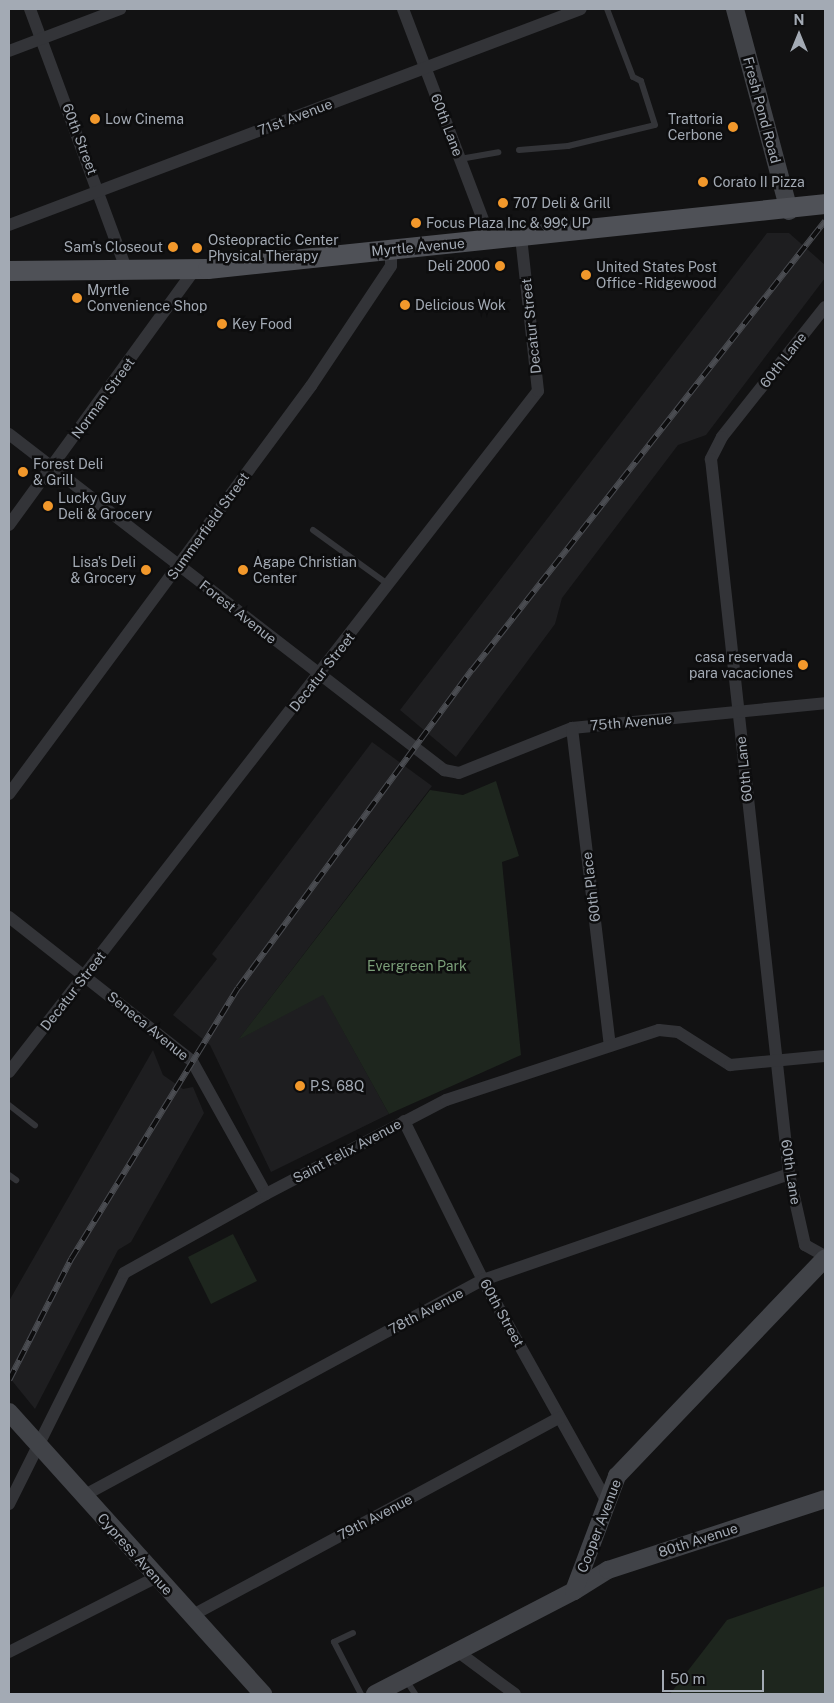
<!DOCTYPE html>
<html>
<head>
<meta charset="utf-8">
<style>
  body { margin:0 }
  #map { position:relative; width:834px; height:1703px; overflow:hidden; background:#121213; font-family:"Public Sans",sans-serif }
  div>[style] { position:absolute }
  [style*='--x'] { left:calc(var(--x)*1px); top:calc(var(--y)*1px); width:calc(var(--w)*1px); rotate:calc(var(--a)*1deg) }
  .built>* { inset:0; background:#1e1e20 }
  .green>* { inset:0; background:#1e261e }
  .lane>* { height:6px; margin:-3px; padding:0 3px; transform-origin:3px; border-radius:3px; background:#333438 }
  .street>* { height:12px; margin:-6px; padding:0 6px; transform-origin:6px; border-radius:6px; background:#333438 }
  .secondary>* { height:18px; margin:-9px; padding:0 9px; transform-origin:9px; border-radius:9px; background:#414348 }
  .primary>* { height:20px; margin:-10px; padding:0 10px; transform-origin:10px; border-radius:10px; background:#4f5157 }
  .rail>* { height:5.5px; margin-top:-2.75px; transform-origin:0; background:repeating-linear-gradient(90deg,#0d0d0e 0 11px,#4a4c51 0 22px); box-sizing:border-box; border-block:1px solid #4a4c51 }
  .dots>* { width:14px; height:14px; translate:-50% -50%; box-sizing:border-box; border:2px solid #0d0d0e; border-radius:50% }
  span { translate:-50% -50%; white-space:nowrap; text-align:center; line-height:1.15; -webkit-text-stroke:5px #0d0d0e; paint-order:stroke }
  .street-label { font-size:14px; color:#a3aab4 }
  .poi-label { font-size:14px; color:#a3aab4 }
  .left { translate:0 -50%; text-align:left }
  .right { translate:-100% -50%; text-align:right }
  .park-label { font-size:14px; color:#7b9f79 }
  .frame { position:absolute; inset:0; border:10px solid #a3aab4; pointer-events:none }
  .north { position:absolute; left:774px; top:10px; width:50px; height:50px; -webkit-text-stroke:4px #0d0d0e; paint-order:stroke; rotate:0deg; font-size:14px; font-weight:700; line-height:20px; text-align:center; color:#a3aab4 }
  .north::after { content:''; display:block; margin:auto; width:18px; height:22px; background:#a3aab4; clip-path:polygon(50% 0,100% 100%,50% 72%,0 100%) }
  .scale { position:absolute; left:662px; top:1670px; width:102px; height:22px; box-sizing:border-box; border:2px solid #a3aab4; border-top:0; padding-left:6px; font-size:15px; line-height:18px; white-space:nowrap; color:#a3aab4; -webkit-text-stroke:4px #0d0d0e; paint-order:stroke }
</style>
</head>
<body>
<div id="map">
  <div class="built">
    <i style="clip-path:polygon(767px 233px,789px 233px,825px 265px,825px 278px,706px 435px,678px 445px,562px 598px,555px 624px,456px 757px,400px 710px)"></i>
    <i style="clip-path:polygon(372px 742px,432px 786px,239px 1039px,323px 994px,389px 1114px,271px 1172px,210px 1045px,173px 1015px,217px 959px,212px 954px)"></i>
    <i style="clip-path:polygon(153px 1050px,163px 1075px,183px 1089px,193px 1087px,204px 1113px,131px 1242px,118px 1250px,35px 1409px,9px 1377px,9px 1301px)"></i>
  </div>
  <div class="green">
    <i style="clip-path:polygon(496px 781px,519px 856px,502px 862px,521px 1055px,389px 1114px,323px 995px,238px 1040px,430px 790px,463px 795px)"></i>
    <i style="clip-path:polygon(233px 1234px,257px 1281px,211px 1304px,188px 1257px)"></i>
    <i style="clip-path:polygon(825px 1586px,825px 1694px,670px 1694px,727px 1620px)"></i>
  </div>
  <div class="lane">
    <i style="--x:519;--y:150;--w:49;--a:-4.7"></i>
    <i style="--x:568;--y:146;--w:89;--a:-13.6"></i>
    <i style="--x:655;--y:125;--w:46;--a:-107.7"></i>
    <i style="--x:641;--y:81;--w:9;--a:-153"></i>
    <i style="--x:633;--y:77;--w:73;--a:-110.9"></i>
    <i style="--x:460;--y:159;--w:39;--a:-10"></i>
    <i style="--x:313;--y:530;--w:94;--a:35.9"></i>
    <i style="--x:9;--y:1105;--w:33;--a:38"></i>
    <i style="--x:9;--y:1175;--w:9;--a:36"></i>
    <i style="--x:353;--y:1633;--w:21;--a:155"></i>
    <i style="--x:334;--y:1642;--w:59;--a:62.6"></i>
    <i style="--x:406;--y:1680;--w:17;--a:57"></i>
  </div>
  <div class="street">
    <i style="--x:30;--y:9;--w:277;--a:69.7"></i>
    <i style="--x:403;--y:9;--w:248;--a:69.2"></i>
    <i style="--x:9;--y:51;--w:119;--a:-20.7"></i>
    <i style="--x:9;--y:225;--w:611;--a:-20.69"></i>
    <i style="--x:825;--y:307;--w:166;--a:128.4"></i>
    <i style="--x:722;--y:437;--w:25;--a:117"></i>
    <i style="--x:711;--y:459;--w:719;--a:83.77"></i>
    <i style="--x:789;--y:1174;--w:73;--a:77.3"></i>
    <i style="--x:805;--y:1245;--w:23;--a:29"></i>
    <i style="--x:9;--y:434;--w:550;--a:37.68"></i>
    <i style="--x:444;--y:770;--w:15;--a:11"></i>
    <i style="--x:459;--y:773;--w:122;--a:-21.7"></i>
    <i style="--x:572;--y:728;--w:254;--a:-5.6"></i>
    <i style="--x:9;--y:525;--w:316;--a:-54"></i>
    <i style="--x:572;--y:728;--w:320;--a:83.2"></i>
    <i style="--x:9;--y:794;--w:508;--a:-53.49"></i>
    <i style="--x:311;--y:386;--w:144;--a:-56.3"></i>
    <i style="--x:391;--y:266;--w:17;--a:-90"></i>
    <i style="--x:9;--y:917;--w:233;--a:38.2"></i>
    <i style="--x:192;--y:1061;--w:152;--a:60.9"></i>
    <i style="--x:9;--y:1072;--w:862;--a:-52.16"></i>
    <i style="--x:538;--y:391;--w:154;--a:-96.3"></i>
    <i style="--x:404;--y:1121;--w:178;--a:63.6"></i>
    <i style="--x:483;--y:1280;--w:254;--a:60.8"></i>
    <i style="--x:83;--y:1496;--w:455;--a:-28.4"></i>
    <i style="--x:483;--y:1280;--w:324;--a:-19.1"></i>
    <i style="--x:9;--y:1504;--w:258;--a:-63.5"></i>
    <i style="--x:124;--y:1273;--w:162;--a:-29.1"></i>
    <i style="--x:266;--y:1194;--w:203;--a:-27.6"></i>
    <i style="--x:446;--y:1100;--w:224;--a:-18.2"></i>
    <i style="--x:659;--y:1030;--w:19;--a:6"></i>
    <i style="--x:678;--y:1032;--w:62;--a:32.4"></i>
    <i style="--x:730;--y:1065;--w:95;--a:-5.4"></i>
    <i style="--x:191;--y:1616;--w:418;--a:-28.3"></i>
    <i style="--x:457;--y:1651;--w:72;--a:36.6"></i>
    <i style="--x:9;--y:1652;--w:166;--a:-26.9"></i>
  </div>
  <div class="secondary">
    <i style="--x:735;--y:9;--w:209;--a:75"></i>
    <i style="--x:9;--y:1412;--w:380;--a:48"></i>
    <i style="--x:574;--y:1591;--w:40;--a:-32"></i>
    <i style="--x:608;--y:1570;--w:228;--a:-18.1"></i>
    <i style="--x:375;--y:1694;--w:224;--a:-27.4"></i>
    <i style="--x:574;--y:1591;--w:123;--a:-69.5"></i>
    <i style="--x:617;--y:1476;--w:301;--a:-46.3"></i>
  </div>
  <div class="primary">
    <i style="--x:9;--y:271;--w:199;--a:-0.6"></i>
    <i style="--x:208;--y:269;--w:620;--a:-6.01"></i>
  </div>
  <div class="rail">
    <i style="--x:9;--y:1380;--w:136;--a:-62.9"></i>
    <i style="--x:71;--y:1259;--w:318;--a:-58.4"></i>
    <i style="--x:238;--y:988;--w:395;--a:-53.7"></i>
    <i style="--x:472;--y:670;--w:571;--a:-51.83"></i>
  </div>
  <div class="dots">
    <i style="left:95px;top:119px;background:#f2982b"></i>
    <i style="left:733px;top:127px;background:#f2982b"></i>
    <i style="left:703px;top:182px;background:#f2982b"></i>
    <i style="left:503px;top:203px;background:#f2982b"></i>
    <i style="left:416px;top:223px;background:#f2982b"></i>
    <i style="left:173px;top:247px;background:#f2982b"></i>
    <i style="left:197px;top:248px;background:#f2982b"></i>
    <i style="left:500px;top:266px;background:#f2982b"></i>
    <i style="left:586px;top:275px;background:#f2982b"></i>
    <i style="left:77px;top:298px;background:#f2982b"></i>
    <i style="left:405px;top:305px;background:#f2982b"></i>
    <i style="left:222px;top:324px;background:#f2982b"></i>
    <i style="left:23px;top:472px;background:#f2982b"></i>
    <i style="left:48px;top:506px;background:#f2982b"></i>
    <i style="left:146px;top:570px;background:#f2982b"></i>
    <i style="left:243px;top:570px;background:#f2982b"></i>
    <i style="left:803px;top:665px;background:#f2982b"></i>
    <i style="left:300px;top:1086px;background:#f2982b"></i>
  </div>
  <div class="street-label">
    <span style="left:762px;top:110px;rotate:75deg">Fresh Pond Road</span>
    <span style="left:295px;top:117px;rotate:-21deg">71st Avenue</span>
    <span style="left:447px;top:125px;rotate:69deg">60th Lane</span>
    <span style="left:80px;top:139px;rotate:69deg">60th Street</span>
    <span style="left:418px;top:247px;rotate:-5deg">Myrtle Avenue</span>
    <span style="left:531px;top:326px;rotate:-96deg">Decatur Street</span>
    <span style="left:783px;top:360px;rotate:-52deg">60th Lane</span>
    <span style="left:103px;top:398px;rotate:-54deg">Norman Street</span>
    <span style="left:208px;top:526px;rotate:-54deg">Summerfield Street</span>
    <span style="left:238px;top:612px;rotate:38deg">Forest Avenue</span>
    <span style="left:322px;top:672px;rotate:-52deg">Decatur Street</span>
    <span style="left:631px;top:722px;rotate:-5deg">75th Avenue</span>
    <span style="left:744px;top:769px;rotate:-96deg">60th Lane</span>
    <span style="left:591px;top:887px;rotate:-97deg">60th Place</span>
    <span style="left:73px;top:991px;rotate:-52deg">Decatur Street</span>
    <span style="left:148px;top:1026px;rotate:39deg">Seneca Avenue</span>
    <span style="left:347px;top:1151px;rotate:-28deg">Saint Felix Avenue</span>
    <span style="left:791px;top:1172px;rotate:81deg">60th Lane</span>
    <span style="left:426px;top:1311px;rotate:-28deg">78th Avenue</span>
    <span style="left:502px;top:1313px;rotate:61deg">60th Street</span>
    <span style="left:375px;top:1517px;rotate:-28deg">79th Avenue</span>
    <span style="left:599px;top:1526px;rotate:-69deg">Cooper Avenue</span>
    <span style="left:698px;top:1540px;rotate:-18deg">80th Avenue</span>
    <span style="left:135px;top:1554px;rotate:48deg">Cypress Avenue</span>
  </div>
  <div class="poi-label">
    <span class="left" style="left:105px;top:119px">Low Cinema</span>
    <span class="right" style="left:723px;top:127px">Trattoria<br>Cerbone</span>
    <span class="left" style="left:713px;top:182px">Corato II Pizza</span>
    <span class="left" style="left:513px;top:203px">707 Deli &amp; Grill</span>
    <span class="left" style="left:426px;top:223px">Focus Plaza Inc &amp; 99¢ UP</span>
    <span class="left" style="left:208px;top:248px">Osteopractic Center<br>Physical Therapy</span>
    <span class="right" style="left:163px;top:247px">Sam's Closeout</span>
    <span class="right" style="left:490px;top:266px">Deli 2000</span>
    <span class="left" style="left:596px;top:275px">United States Post<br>Office - Ridgewood</span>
    <span class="left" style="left:87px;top:298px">Myrtle<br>Convenience Shop</span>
    <span class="left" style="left:415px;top:305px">Delicious Wok</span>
    <span class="left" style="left:232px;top:324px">Key Food</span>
    <span class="left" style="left:33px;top:472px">Forest Deli<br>&amp; Grill</span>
    <span class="left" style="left:58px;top:506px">Lucky Guy<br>Deli &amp; Grocery</span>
    <span class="right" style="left:136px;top:570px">Lisa's Deli<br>&amp; Grocery</span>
    <span class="left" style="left:253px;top:570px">Agape Christian<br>Center</span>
    <span class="right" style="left:793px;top:665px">casa reservada<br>para vacaciones</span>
    <span class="left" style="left:310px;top:1086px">P.S. 68Q</span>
  </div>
  <div class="park-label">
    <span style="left:417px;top:966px">Evergreen Park</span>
  </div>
  <div class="frame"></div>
  <div class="north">N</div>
  <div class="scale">50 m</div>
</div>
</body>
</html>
